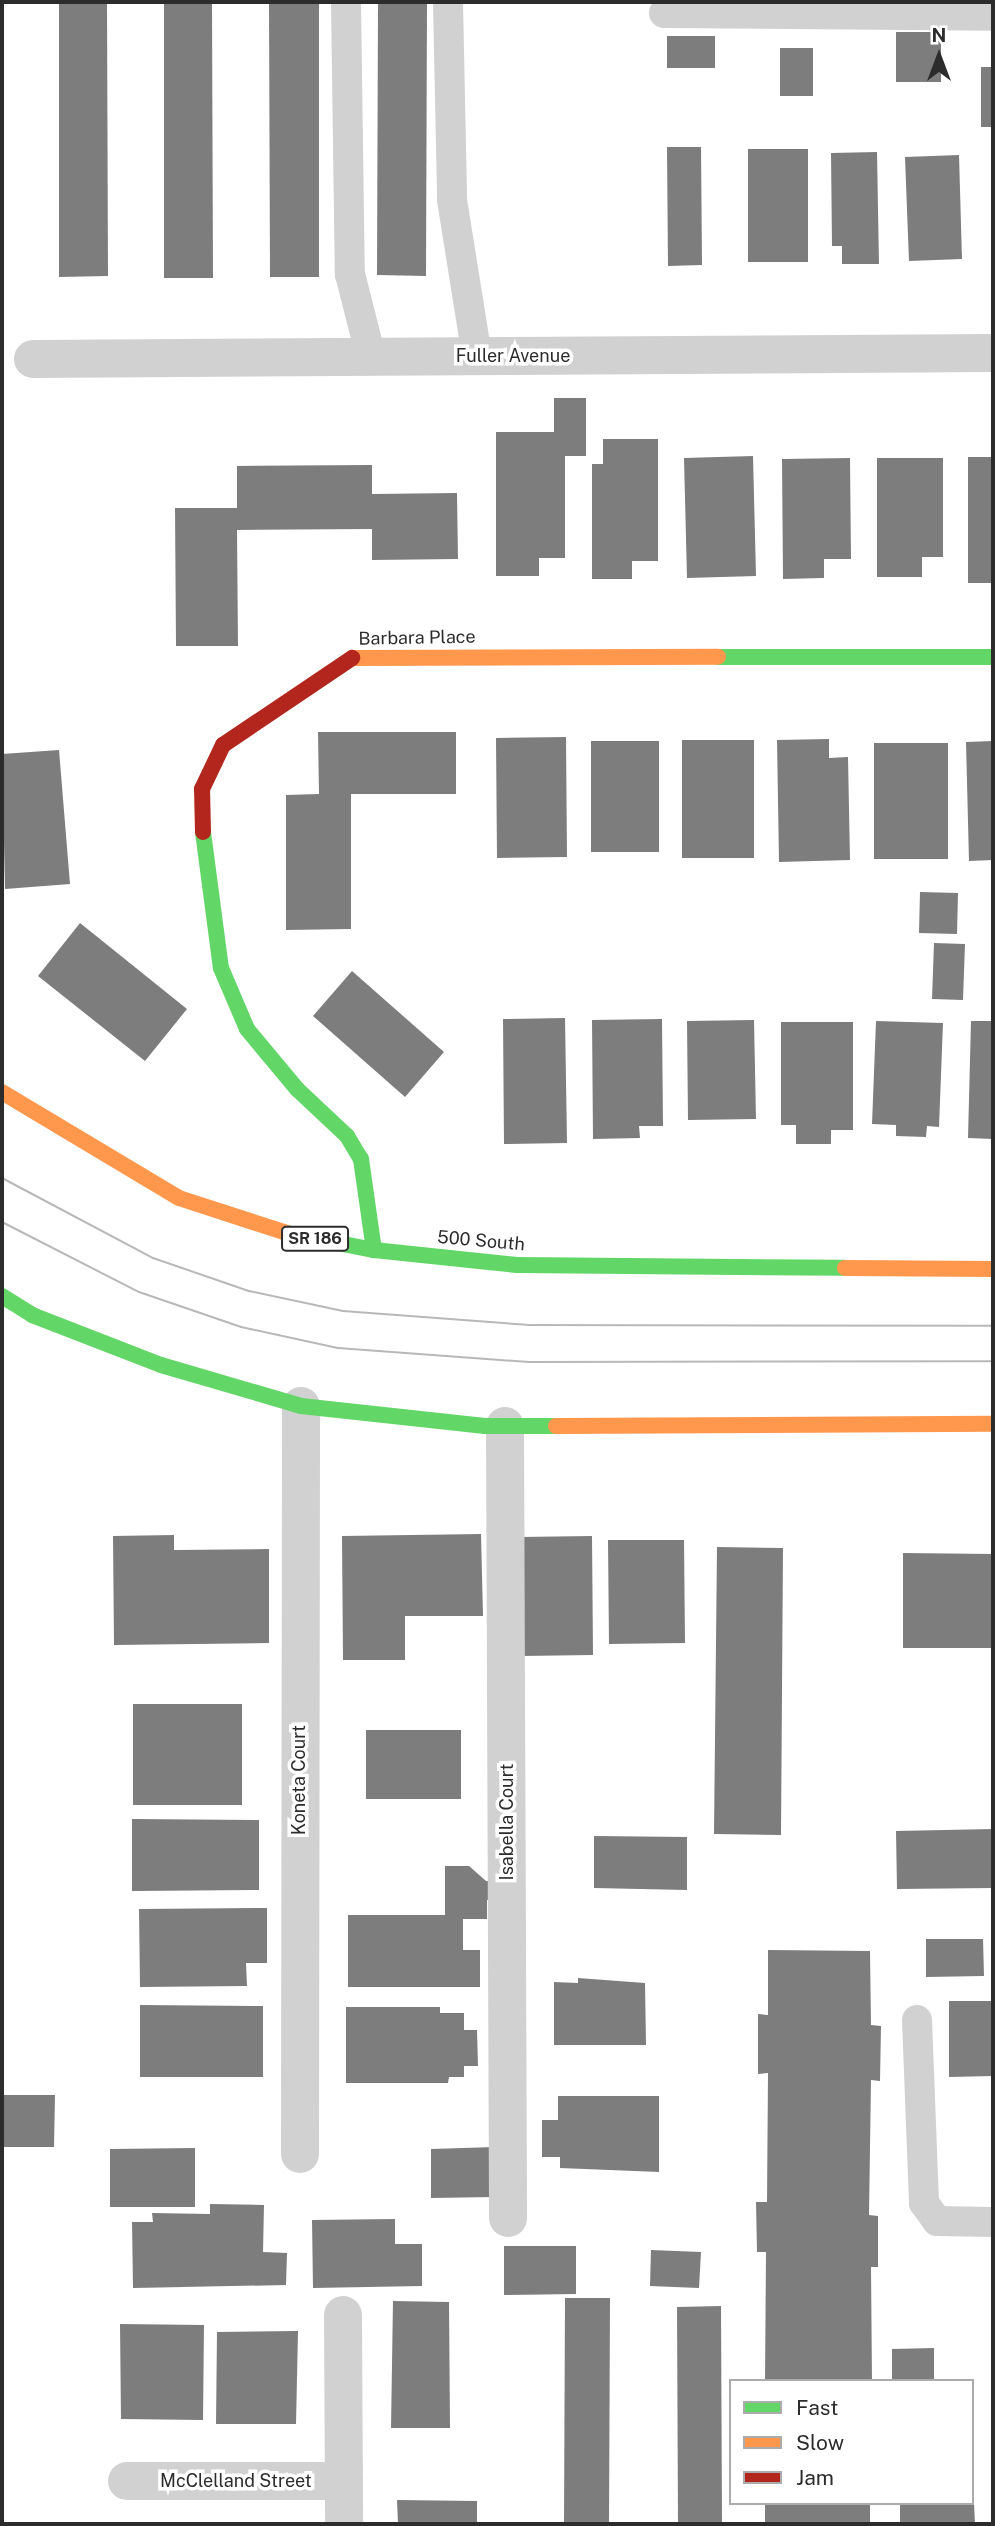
<!DOCTYPE html>
<html>
<head>
<meta charset="utf-8">
<style>
  body { margin:0 }
  #map { position:relative; width:995px; height:2526px; overflow:hidden; background:#fff; font-family:"Public Sans",sans-serif }
  div>[style] { position:absolute }
  [style*='--x'] { left:calc(var(--x)*1px); top:calc(var(--y)*1px); width:calc(var(--w)*1px); rotate:calc(var(--a)*1deg) }
  .building>* { inset:0; background:#7d7d7d }
  .lane>* { height:30px; margin:-15px; padding:0 15px; transform-origin:15px; border-radius:15px; background:#d1d1d1 }
  .street>* { height:38px; margin:-19px; padding:0 19px; transform-origin:19px; border-radius:19px; background:#d1d1d1 }
  .fast>* { height:16px; margin:-8px; padding:0 8px; transform-origin:8px; border-radius:8px; background:#63d668 }
  .slow>* { height:16px; margin:-8px; padding:0 8px; transform-origin:8px; border-radius:8px; background:#ff974d }
  .jam>* { height:16px; margin:-8px; padding:0 8px; transform-origin:8px; border-radius:8px; background:#b3261e }
  .tram>* { height:2px; margin:-1px; padding:0 1px; transform-origin:1px; border-radius:1px; background:#b8b8b8 }
  span { translate:-50% -50%; white-space:nowrap; text-align:center; line-height:1.15; -webkit-text-stroke:7px #fff; paint-order:stroke }
  .shield-label span { padding:2px 5px; background:#fff; border:2px solid; border-radius:5px; -webkit-text-stroke-width:0 }
  .shield-label { font-size:16px; color:#2c2c2c; font-weight:700 }
  .street-label { font-size:18px; color:#2c2c2c }
  .frame { position:absolute; inset:0; border:4px solid #2c2c2c; pointer-events:none }
  .legend { position:absolute; left:729px; top:2379px; width:245px; height:126px; box-sizing:border-box; background:#fff; border:2px solid #ababab; margin:0; padding:9px 12px; list-style:none; font-size:21px; color:#2c2c2c }
  .legend li { display:flex; align-items:center; gap:14px; height:35px }
  .legend b { width:35px; border:2px solid #ababab }
  .north { position:absolute; left:904px; top:21px; width:70px; height:70px; -webkit-text-stroke:5px #fff; paint-order:stroke; rotate:0deg; font-size:19px; font-weight:700; line-height:28px; text-align:center; color:#2c2c2c }
  .north::after { content:''; display:block; margin:auto; width:24px; height:32px; background:#2c2c2c; clip-path:polygon(50% 0,100% 100%,50% 72%,0 100%) }
</style>
</head>
<body>
<div id="map">
  <div class="building">
    <i style="clip-path:polygon(59px 2px,107px 2px,108px 276px,59px 277px)"></i>
    <i style="clip-path:polygon(269px 2px,319px 2px,319px 277px,270px 277px)"></i>
    <i style="clip-path:polygon(378px 2px,427px 2px,426px 276px,377px 275px)"></i>
    <i style="clip-path:polygon(164px 3px,212px 3px,213px 278px,164px 278px)"></i>
    <i style="clip-path:polygon(896px 32px,941px 32px,941px 82px,896px 82px)"></i>
    <i style="clip-path:polygon(667px 36px,715px 36px,715px 68px,667px 68px)"></i>
    <i style="clip-path:polygon(780px 48px,813px 48px,813px 96px,780px 96px)"></i>
    <i style="clip-path:polygon(981px 67px,993px 67px,993px 127px,981px 127px)"></i>
    <i style="clip-path:polygon(667px 147px,701px 147px,702px 265px,668px 266px)"></i>
    <i style="clip-path:polygon(748px 149px,808px 149px,808px 262px,748px 262px)"></i>
    <i style="clip-path:polygon(877px 152px,879px 264px,842px 264px,842px 246px,832px 246px,831px 153px)"></i>
    <i style="clip-path:polygon(959px 155px,962px 259px,909px 261px,905px 157px)"></i>
    <i style="clip-path:polygon(554px 398px,586px 398px,586px 456px,565px 456px,565px 558px,539px 558px,539px 576px,496px 576px,496px 432px,554px 432px)"></i>
    <i style="clip-path:polygon(603px 439px,658px 439px,658px 561px,632px 561px,632px 579px,592px 579px,592px 464px,603px 464px)"></i>
    <i style="clip-path:polygon(753px 456px,756px 576px,687px 578px,684px 458px)"></i>
    <i style="clip-path:polygon(968px 457px,993px 457px,993px 583px,968px 583px)"></i>
    <i style="clip-path:polygon(850px 458px,851px 559px,824px 559px,824px 578px,783px 579px,782px 459px)"></i>
    <i style="clip-path:polygon(877px 458px,943px 458px,943px 557px,922px 557px,922px 577px,877px 577px)"></i>
    <i style="clip-path:polygon(372px 465px,372px 494px,457px 493px,458px 559px,372px 560px,372px 529px,237px 530px,238px 646px,176px 646px,175px 508px,237px 508px,237px 466px)"></i>
    <i style="clip-path:polygon(318px 732px,456px 732px,456px 794px,351px 794px,351px 929px,286px 930px,286px 795px,319px 794px)"></i>
    <i style="clip-path:polygon(566px 737px,567px 857px,497px 858px,496px 738px)"></i>
    <i style="clip-path:polygon(829px 739px,829px 758px,848px 757px,850px 860px,779px 862px,777px 740px)"></i>
    <i style="clip-path:polygon(682px 740px,754px 740px,754px 858px,682px 858px)"></i>
    <i style="clip-path:polygon(591px 741px,659px 741px,659px 852px,591px 852px)"></i>
    <i style="clip-path:polygon(993px 741px,993px 860px,969px 861px,966px 742px)"></i>
    <i style="clip-path:polygon(874px 743px,948px 743px,948px 859px,874px 859px)"></i>
    <i style="clip-path:polygon(59px 750px,70px 884px,5px 889px,2px 754px)"></i>
    <i style="clip-path:polygon(920px 892px,958px 893px,957px 934px,919px 933px)"></i>
    <i style="clip-path:polygon(80px 923px,187px 1009px,145px 1061px,38px 976px)"></i>
    <i style="clip-path:polygon(934px 943px,965px 944px,963px 1000px,932px 999px)"></i>
    <i style="clip-path:polygon(352px 971px,444px 1052px,405px 1097px,313px 1016px)"></i>
    <i style="clip-path:polygon(565px 1018px,567px 1143px,504px 1144px,503px 1019px)"></i>
    <i style="clip-path:polygon(662px 1019px,663px 1126px,639px 1126px,640px 1138px,593px 1139px,592px 1020px)"></i>
    <i style="clip-path:polygon(754px 1020px,756px 1119px,688px 1120px,687px 1021px)"></i>
    <i style="clip-path:polygon(876px 1021px,943px 1023px,939px 1127px,927px 1126px,926px 1137px,896px 1136px,896px 1125px,872px 1124px)"></i>
    <i style="clip-path:polygon(971px 1021px,993px 1021px,993px 1139px,968px 1138px)"></i>
    <i style="clip-path:polygon(781px 1022px,853px 1022px,853px 1130px,831px 1130px,831px 1144px,796px 1144px,796px 1125px,781px 1125px)"></i>
    <i style="clip-path:polygon(481px 1534px,483px 1616px,405px 1616px,405px 1660px,343px 1660px,342px 1536px)"></i>
    <i style="clip-path:polygon(174px 1535px,174px 1550px,269px 1549px,269px 1643px,114px 1645px,113px 1536px)"></i>
    <i style="clip-path:polygon(592px 1536px,593px 1655px,521px 1656px,520px 1537px)"></i>
    <i style="clip-path:polygon(608px 1540px,684px 1540px,685px 1643px,609px 1644px)"></i>
    <i style="clip-path:polygon(717px 1547px,783px 1548px,781px 1835px,714px 1834px)"></i>
    <i style="clip-path:polygon(903px 1553px,993px 1554px,993px 1648px,903px 1648px)"></i>
    <i style="clip-path:polygon(133px 1704px,242px 1704px,242px 1805px,133px 1805px)"></i>
    <i style="clip-path:polygon(366px 1730px,461px 1730px,461px 1799px,366px 1799px)"></i>
    <i style="clip-path:polygon(132px 1819px,259px 1820px,259px 1890px,132px 1891px)"></i>
    <i style="clip-path:polygon(993px 1829px,993px 1888px,897px 1889px,896px 1831px)"></i>
    <i style="clip-path:polygon(594px 1836px,687px 1837px,687px 1890px,594px 1888px)"></i>
    <i style="clip-path:polygon(445px 1866px,469px 1866px,486px 1881px,496px 1881px,496px 1900px,487px 1900px,487px 1919px,463px 1919px,463px 1950px,480px 1950px,480px 1987px,348px 1987px,348px 1915px,445px 1915px)"></i>
    <i style="clip-path:polygon(267px 1908px,267px 1963px,246px 1963px,247px 1986px,140px 1987px,139px 1909px)"></i>
    <i style="clip-path:polygon(926px 1939px,983px 1939px,984px 1976px,926px 1977px)"></i>
    <i style="clip-path:polygon(768px 1950px,870px 1951px,871px 2025px,881px 2026px,880px 2081px,871px 2080px,869px 2215px,878px 2216px,878px 2267px,871px 2267px,872px 2381px,765px 2381px,766px 2252px,757px 2252px,756px 2202px,767px 2202px,768px 2073px,758px 2074px,758px 2014px,768px 2015px)"></i>
    <i style="clip-path:polygon(578px 1978px,645px 1983px,646px 2045px,554px 2045px,554px 1982px,578px 1983px)"></i>
    <i style="clip-path:polygon(949px 2001px,993px 2001px,993px 2076px,949px 2077px)"></i>
    <i style="clip-path:polygon(140px 2005px,263px 2006px,263px 2077px,140px 2077px)"></i>
    <i style="clip-path:polygon(346px 2007px,440px 2007px,440px 2013px,464px 2013px,464px 2030px,477px 2030px,478px 2066px,464px 2066px,464px 2077px,449px 2077px,448px 2083px,346px 2083px)"></i>
    <i style="clip-path:polygon(2px 2095px,55px 2095px,54px 2147px,2px 2147px)"></i>
    <i style="clip-path:polygon(558px 2096px,659px 2096px,659px 2172px,560px 2168px,560px 2157px,542px 2157px,542px 2120px,558px 2120px)"></i>
    <i style="clip-path:polygon(495px 2147px,495px 2197px,431px 2198px,431px 2149px)"></i>
    <i style="clip-path:polygon(195px 2148px,195px 2207px,110px 2207px,110px 2149px)"></i>
    <i style="clip-path:polygon(210px 2204px,264px 2205px,263px 2252px,287px 2253px,286px 2285px,133px 2288px,132px 2222px,153px 2222px,152px 2213px,210px 2214px)"></i>
    <i style="clip-path:polygon(395px 2219px,395px 2244px,422px 2244px,422px 2286px,313px 2288px,312px 2220px)"></i>
    <i style="clip-path:polygon(504px 2246px,576px 2246px,576px 2294px,504px 2295px)"></i>
    <i style="clip-path:polygon(651px 2250px,701px 2252px,699px 2288px,650px 2286px)"></i>
    <i style="clip-path:polygon(565px 2298px,610px 2298px,609px 2524px,564px 2524px)"></i>
    <i style="clip-path:polygon(393px 2301px,449px 2302px,450px 2428px,391px 2428px)"></i>
    <i style="clip-path:polygon(721px 2306px,722px 2524px,678px 2524px,677px 2307px)"></i>
    <i style="clip-path:polygon(120px 2324px,204px 2325px,203px 2420px,121px 2419px)"></i>
    <i style="clip-path:polygon(298px 2331px,296px 2424px,216px 2424px,217px 2332px)"></i>
    <i style="clip-path:polygon(934px 2348px,934px 2381px,892px 2381px,892px 2349px)"></i>
    <i style="clip-path:polygon(397px 2500px,477px 2501px,477px 2524px,398px 2524px)"></i>
    <i style="clip-path:polygon(765px 2503px,870px 2503px,870px 2524px,765px 2524px)"></i>
    <i style="clip-path:polygon(900px 2503px,974px 2503px,975px 2524px,900px 2524px)"></i>
  </div>
  <div class="lane">
    <i style="--x:346;--y:2;--w:272;--a:89.2"></i>
    <i style="--x:350;--y:274;--w:86;--a:75.8"></i>
    <i style="--x:448;--y:2;--w:198;--a:88.8"></i>
    <i style="--x:452;--y:200;--w:158;--a:80.9"></i>
    <i style="--x:664;--y:13;--w:329;--a:0.5"></i>
    <i style="--x:917;--y:2020;--w:183;--a:87.8"></i>
    <i style="--x:924;--y:2203;--w:22;--a:54"></i>
    <i style="--x:937;--y:2221;--w:56;--a:1"></i>
  </div>
  <div class="street">
    <i style="--x:33;--y:359;--w:960;--a:-0.36"></i>
    <i style="--x:505;--y:1426;--w:792;--a:89.78"></i>
    <i style="--x:300;--y:2154;--w:748;--a:-89.92"></i>
    <i style="--x:343;--y:2315;--w:209;--a:89.7"></i>
    <i style="--x:127;--y:2481;--w:217;--a:0"></i>
  </div>
  <div class="fast">
    <i style="--x:718;--y:657;--w:275;--a:0"></i>
    <i style="--x:203;--y:832;--w:137;--a:82.5"></i>
    <i style="--x:221;--y:968;--w:66;--a:66.9"></i>
    <i style="--x:247;--y:1029;--w:78;--a:50.2"></i>
    <i style="--x:297;--y:1089;--w:69;--a:43.2"></i>
    <i style="--x:347;--y:1136;--w:27;--a:59"></i>
    <i style="--x:361;--y:1159;--w:92;--a:81.9"></i>
    <i style="--x:287;--y:1233;--w:89;--a:11.1"></i>
    <i style="--x:374;--y:1250;--w:144;--a:6"></i>
    <i style="--x:517;--y:1265;--w:328;--a:0.5"></i>
    <i style="--x:2;--y:1296;--w:36;--a:32"></i>
    <i style="--x:32;--y:1315;--w:138;--a:21.2"></i>
    <i style="--x:161;--y:1365;--w:146;--a:16.3"></i>
    <i style="--x:301;--y:1406;--w:185;--a:6.2"></i>
    <i style="--x:485;--y:1426;--w:71;--a:0"></i>
  </div>
  <div class="slow">
    <i style="--x:352;--y:658;--w:366;--a:-0.2"></i>
    <i style="--x:2;--y:1092;--w:206;--a:30.9"></i>
    <i style="--x:179;--y:1198;--w:114;--a:18"></i>
    <i style="--x:845;--y:1268;--w:148;--a:0.4"></i>
    <i style="--x:556;--y:1426;--w:437;--a:-0.3"></i>
  </div>
  <div class="jam">
    <i style="--x:203;--y:832;--w:43;--a:-91.3"></i>
    <i style="--x:202;--y:789;--w:49;--a:-64.5"></i>
    <i style="--x:223;--y:745;--w:156;--a:-34"></i>
  </div>
  <div class="tram">
    <i style="--x:2;--y:1178;--w:171;--a:27.9"></i>
    <i style="--x:153;--y:1258;--w:102;--a:19"></i>
    <i style="--x:249;--y:1291;--w:96;--a:12"></i>
    <i style="--x:343;--y:1311;--w:187;--a:4.3"></i>
    <i style="--x:529;--y:1325;--w:464;--a:0.1"></i>
    <i style="--x:2;--y:1222;--w:154;--a:27.1"></i>
    <i style="--x:139;--y:1292;--w:108;--a:18.9"></i>
    <i style="--x:241;--y:1327;--w:99;--a:12.2"></i>
    <i style="--x:338;--y:1348;--w:192;--a:4.2"></i>
    <i style="--x:529;--y:1362;--w:464;--a:-0.1"></i>
  </div>
  <div class="shield-label">
    <span style="left:315px;top:1239px">SR 186</span>
  </div>
  <div class="street-label">
    <span style="left:513px;top:356px">Fuller Avenue</span>
    <span style="left:417px;top:638px;rotate:-1deg">Barbara Place</span>
    <span style="left:481px;top:1241px;rotate:5deg">500 South</span>
    <span style="left:299px;top:1780px;rotate:-90deg">Koneta Court</span>
    <span style="left:507px;top:1822px;rotate:-90deg">Isabella Court</span>
    <span style="left:236px;top:2481px">McClelland Street</span>
  </div>
  <div class="frame"></div>
  <ul class="legend">
  <li><b style="height:9px;background:#63d668"></b>Fast</li>
  <li><b style="height:9px;background:#ff974d"></b>Slow</li>
  <li><b style="height:9px;background:#b3261e"></b>Jam</li>
  </ul>
  <div class="north">N</div>
</div>
</body>
</html>
